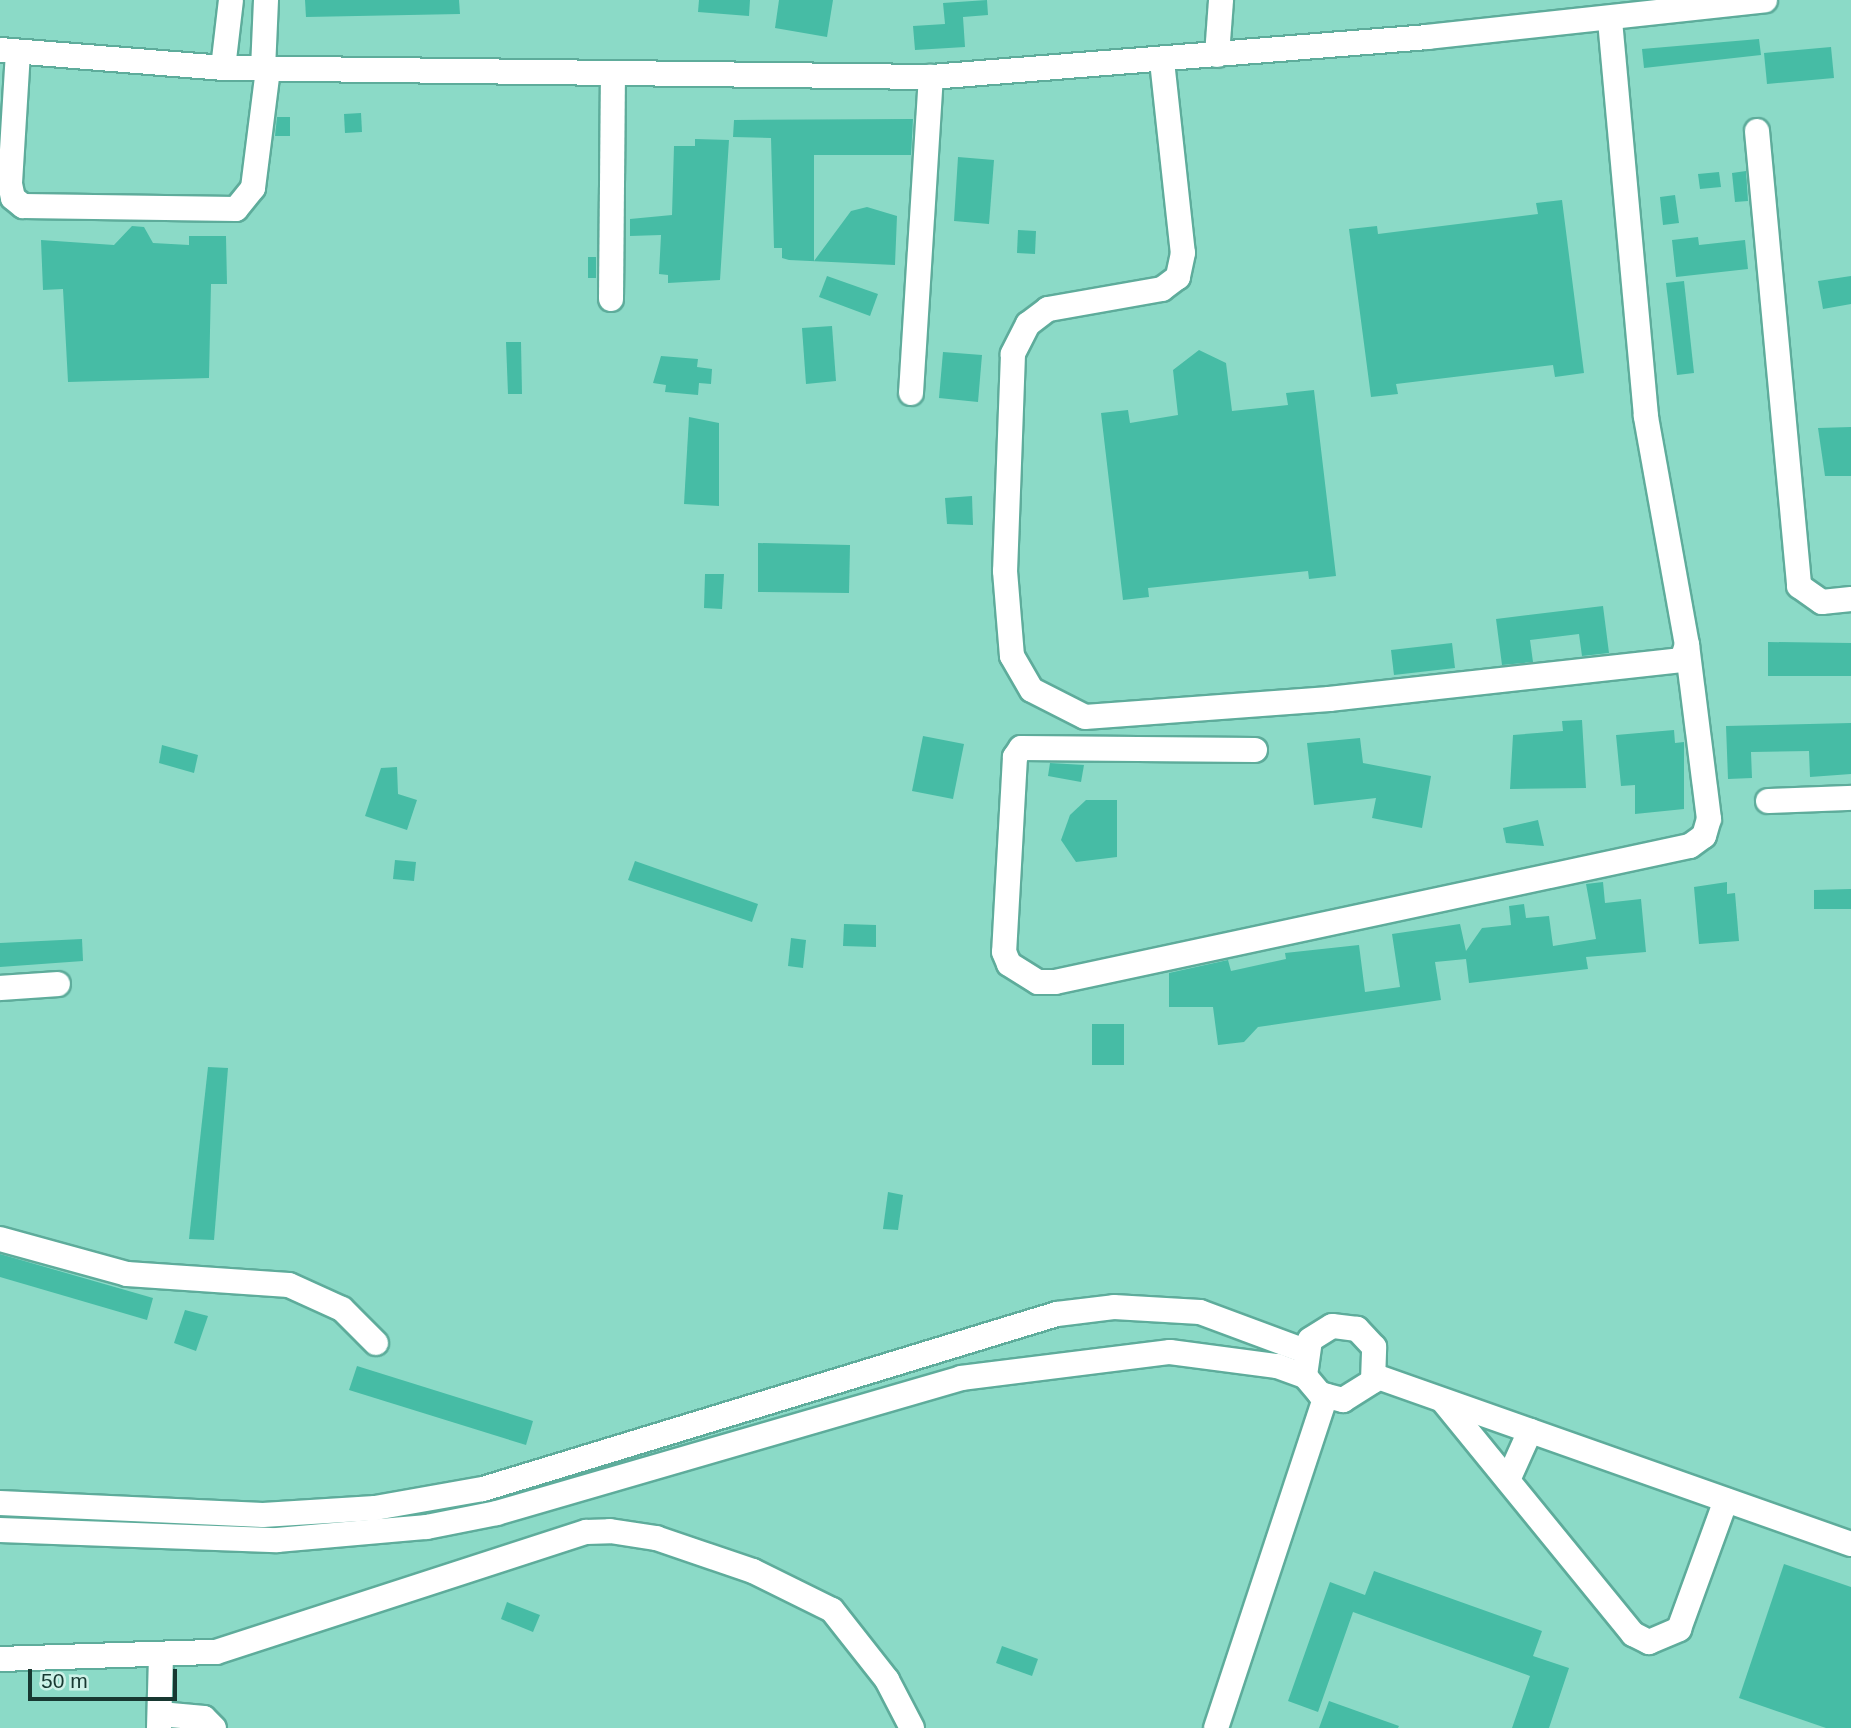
<!DOCTYPE html>
<html>
<head>
<meta charset="utf-8">
<style>
  body { margin:0 }
  #map { position:relative; width:1851px; height:1728px; overflow:hidden; background:#8bdac7; font-family:Helvetica,sans-serif }
  div>[style] { position:absolute }
  [style*='--x'] { left:calc(var(--x)*1px); top:calc(var(--y)*1px); width:calc(var(--w)*1px); rotate:calc(var(--a)*1deg) }
  .building>* { inset:0; background:#46bca5 }
  .roads { filter:drop-shadow(2px 0 #5eac9b) drop-shadow(-2px 0 #5eac9b) drop-shadow(0 2px #5eac9b) drop-shadow(0 -2px #5eac9b) }
  .minor>* { height:24px; margin:-12px; padding:0 12px; transform-origin:12px; border-radius:12px; background:#fff }
  span { translate:-50% -50%; white-space:nowrap; text-align:center; line-height:1.15; -webkit-text-stroke:7px #cdf2e8; paint-order:stroke }
  .scale { position:absolute; left:28px; top:1669px; width:149px; height:32px; box-sizing:border-box; border:4px solid #173831; border-top:0; padding-left:9px; font-size:21px; line-height:24px; white-space:nowrap; color:#173831; -webkit-text-stroke:5px #cdf2e8; paint-order:stroke }
</style>
</head>
<body>
<div id="map">
  <div class="building">
    <i style="clip-path:polygon(305px 0,459px 0,460px 14px,306px 17px)"></i>
    <i style="clip-path:polygon(699px 0,750px 0,749px 16px,698px 12px)"></i>
    <i style="clip-path:polygon(779px 0,833px 0,827px 37px,775px 28px)"></i>
    <i style="clip-path:polygon(987px 0,988px 15px,963px 17px,965px 47px,915px 50px,913px 26px,945px 24px,943px 3px)"></i>
    <i style="clip-path:polygon(1759px 39px,1761px 55px,1644px 68px,1642px 49px)"></i>
    <i style="clip-path:polygon(1831px 47px,1834px 78px,1767px 84px,1764px 53px)"></i>
    <i style="clip-path:polygon(361px 113px,362px 132px,345px 133px,344px 114px)"></i>
    <i style="clip-path:polygon(277px 117px,290px 117px,290px 136px,275px 136px)"></i>
    <i style="clip-path:polygon(913px 119px,911px 155px,814px 155px,814px 261px,851px 211px,867px 207px,897px 216px,895px 265px,789px 260px,782px 258px,782px 248px,774px 248px,771px 138px,733px 137px,734px 120px)"></i>
    <i style="clip-path:polygon(695px 139px,729px 140px,720px 280px,668px 283px,668px 275px,659px 274px,661px 235px,630px 236px,630px 219px,672px 215px,674px 146px,695px 146px)"></i>
    <i style="clip-path:polygon(958px 157px,994px 160px,989px 224px,954px 221px)"></i>
    <i style="clip-path:polygon(1746px 171px,1748px 201px,1735px 202px,1732px 173px)"></i>
    <i style="clip-path:polygon(1719px 172px,1721px 187px,1700px 189px,1698px 174px)"></i>
    <i style="clip-path:polygon(1675px 195px,1679px 223px,1663px 225px,1660px 197px)"></i>
    <i style="clip-path:polygon(1562px 200px,1584px 373px,1555px 377px,1553px 365px,1396px 384px,1398px 394px,1371px 397px,1349px 229px,1377px 226px,1378px 234px,1538px 214px,1536px 203px)"></i>
    <i style="clip-path:polygon(132px 226px,144px 227px,153px 243px,189px 245px,189px 236px,226px 236px,227px 284px,211px 284px,209px 378px,68px 382px,63px 289px,43px 290px,41px 240px,114px 245px)"></i>
    <i style="clip-path:polygon(1018px 230px,1036px 231px,1035px 254px,1017px 253px)"></i>
    <i style="clip-path:polygon(1698px 237px,1699px 245px,1745px 240px,1748px 269px,1676px 277px,1672px 240px)"></i>
    <i style="clip-path:polygon(588px 257px,596px 257px,596px 278px,588px 278px)"></i>
    <i style="clip-path:polygon(827px 276px,878px 294px,870px 316px,819px 297px)"></i>
    <i style="clip-path:polygon(1851px 276px,1851px 304px,1823px 309px,1818px 281px)"></i>
    <i style="clip-path:polygon(1684px 281px,1694px 373px,1677px 375px,1666px 283px)"></i>
    <i style="clip-path:polygon(832px 326px,836px 381px,806px 384px,802px 328px)"></i>
    <i style="clip-path:polygon(506px 342px,521px 342px,522px 394px,508px 394px)"></i>
    <i style="clip-path:polygon(1199px 350px,1226px 363px,1232px 411px,1288px 405px,1286px 393px,1314px 390px,1336px 576px,1309px 579px,1308px 571px,1148px 588px,1149px 597px,1123px 600px,1101px 413px,1128px 410px,1130px 423px,1178px 415px,1173px 370px)"></i>
    <i style="clip-path:polygon(943px 352px,982px 355px,978px 402px,939px 398px)"></i>
    <i style="clip-path:polygon(661px 356px,698px 359px,697px 367px,712px 369px,711px 384px,699px 383px,698px 395px,665px 392px,666px 385px,653px 383px)"></i>
    <i style="clip-path:polygon(689px 417px,719px 423px,719px 506px,684px 504px)"></i>
    <i style="clip-path:polygon(1851px 427px,1851px 476px,1825px 476px,1818px 428px)"></i>
    <i style="clip-path:polygon(972px 496px,973px 525px,947px 524px,945px 498px)"></i>
    <i style="clip-path:polygon(758px 543px,850px 545px,849px 593px,758px 592px)"></i>
    <i style="clip-path:polygon(705px 574px,724px 574px,722px 609px,704px 608px)"></i>
    <i style="clip-path:polygon(1603px 606px,1609px 653px,1582px 656px,1579px 634px,1530px 640px,1533px 662px,1502px 665px,1496px 619px)"></i>
    <i style="clip-path:polygon(1768px 642px,1851px 643px,1851px 676px,1768px 676px)"></i>
    <i style="clip-path:polygon(1452px 643px,1455px 668px,1394px 675px,1391px 650px)"></i>
    <i style="clip-path:polygon(1582px 720px,1586px 788px,1510px 789px,1513px 735px,1563px 731px,1562px 721px)"></i>
    <i style="clip-path:polygon(1851px 723px,1851px 774px,1810px 777px,1809px 751px,1751px 752px,1752px 778px,1728px 779px,1726px 726px)"></i>
    <i style="clip-path:polygon(1674px 730px,1675px 743px,1684px 742px,1684px 809px,1635px 814px,1635px 785px,1621px 786px,1616px 735px)"></i>
    <i style="clip-path:polygon(923px 736px,964px 744px,953px 799px,912px 791px)"></i>
    <i style="clip-path:polygon(1360px 738px,1363px 763px,1431px 776px,1422px 828px,1372px 818px,1376px 798px,1314px 805px,1307px 743px)"></i>
    <i style="clip-path:polygon(162px 745px,198px 755px,194px 773px,159px 763px)"></i>
    <i style="clip-path:polygon(1050px 763px,1084px 765px,1081px 782px,1048px 776px)"></i>
    <i style="clip-path:polygon(397px 767px,398px 794px,417px 800px,407px 830px,365px 816px,381px 768px)"></i>
    <i style="clip-path:polygon(1086px 800px,1117px 800px,1117px 857px,1076px 862px,1061px 840px,1070px 815px)"></i>
    <i style="clip-path:polygon(1538px 820px,1544px 846px,1506px 843px,1503px 828px)"></i>
    <i style="clip-path:polygon(395px 860px,416px 862px,414px 881px,393px 879px)"></i>
    <i style="clip-path:polygon(635px 861px,758px 904px,752px 922px,628px 880px)"></i>
    <i style="clip-path:polygon(1603px 882px,1605px 903px,1641px 899px,1646px 952px,1586px 957px,1588px 969px,1469px 983px,1466px 959px,1435px 962px,1441px 1000px,1258px 1027px,1244px 1042px,1218px 1045px,1213px 1007px,1169px 1007px,1169px 973px,1228px 960px,1231px 971px,1286px 959px,1285px 953px,1359px 945px,1365px 992px,1400px 987px,1392px 934px,1460px 924px,1466px 951px,1482px 928px,1511px 925px,1509px 906px,1524px 904px,1526px 918px,1549px 916px,1553px 946px,1596px 939px,1586px 884px)"></i>
    <i style="clip-path:polygon(1727px 882px,1727px 894px,1735px 893px,1739px 941px,1699px 944px,1694px 887px)"></i>
    <i style="clip-path:polygon(1851px 889px,1851px 909px,1814px 909px,1814px 890px)"></i>
    <i style="clip-path:polygon(844px 924px,876px 925px,876px 947px,843px 946px)"></i>
    <i style="clip-path:polygon(791px 938px,806px 940px,803px 968px,788px 966px)"></i>
    <i style="clip-path:polygon(82px 939px,83px 961px,0 967px,0 943px)"></i>
    <i style="clip-path:polygon(1092px 1024px,1124px 1024px,1124px 1065px,1092px 1065px)"></i>
    <i style="clip-path:polygon(208px 1067px,228px 1068px,214px 1240px,189px 1239px)"></i>
    <i style="clip-path:polygon(888px 1192px,903px 1195px,898px 1230px,883px 1229px)"></i>
    <i style="clip-path:polygon(0 1254px,153px 1298px,147px 1320px,0 1277px)"></i>
    <i style="clip-path:polygon(185px 1310px,208px 1316px,196px 1351px,174px 1343px)"></i>
    <i style="clip-path:polygon(357px 1366px,533px 1421px,526px 1445px,349px 1390px)"></i>
    <i style="clip-path:polygon(1784px 1564px,1851px 1587px,1851px 1728px,1826px 1728px,1739px 1698px)"></i>
    <i style="clip-path:polygon(1374px 1571px,1542px 1631px,1533px 1656px,1569px 1668px,1549px 1728px,1512px 1728px,1530px 1676px,1353px 1612px,1318px 1712px,1288px 1701px,1330px 1582px,1365px 1595px)"></i>
    <i style="clip-path:polygon(507px 1602px,540px 1615px,533px 1632px,501px 1619px)"></i>
    <i style="clip-path:polygon(1002px 1646px,1038px 1659px,1032px 1676px,996px 1663px)"></i>
    <i style="clip-path:polygon(1329px 1701px,1399px 1726px,1398px 1728px,1319px 1728px)"></i>
  </div>
  <div class="roads">
    <div class="minor">
      <i style="--x:0;--y:50;--w:224;--a:4.6"></i>
      <i style="--x:223;--y:68;--w:708;--a:0.73"></i>
      <i style="--x:931;--y:77;--w:498;--a:-4.6"></i>
      <i style="--x:1427;--y:37;--w:340;--a:-6.2"></i>
      <i style="--x:18;--y:52;--w:132;--a:93.5"></i>
      <i style="--x:10;--y:184;--w:14;--a:78"></i>
      <i style="--x:13;--y:198;--w:13;--a:39"></i>
      <i style="--x:23;--y:206;--w:213;--a:0.8"></i>
      <i style="--x:236;--y:209;--w:27;--a:-51"></i>
      <i style="--x:253;--y:188;--w:120;--a:-82.8"></i>
      <i style="--x:1217;--y:55;--w:55;--a:-85.8"></i>
      <i style="--x:1162;--y:61;--w:193;--a:83.8"></i>
      <i style="--x:1183;--y:253;--w:25;--a:102"></i>
      <i style="--x:1178;--y:277;--w:20;--a:143"></i>
      <i style="--x:1162;--y:289;--w:116;--a:170"></i>
      <i style="--x:1048;--y:309;--w:25;--a:143"></i>
      <i style="--x:1028;--y:324;--w:34;--a:117"></i>
      <i style="--x:1013;--y:354;--w:217;--a:92.1"></i>
      <i style="--x:1005;--y:571;--w:85;--a:85.3"></i>
      <i style="--x:1012;--y:656;--w:39;--a:60"></i>
      <i style="--x:1032;--y:690;--w:59;--a:27"></i>
      <i style="--x:1085;--y:717;--w:245;--a:-4.2"></i>
      <i style="--x:1329;--y:699;--w:355;--a:-6.3"></i>
      <i style="--x:1682;--y:660;--w:16;--a:-72"></i>
      <i style="--x:1687;--y:645;--w:233;--a:-100.2"></i>
      <i style="--x:1646;--y:416;--w:399;--a:-95.2"></i>
      <i style="--x:223;--y:68;--w:68;--a:-83.3"></i>
      <i style="--x:263;--y:69;--w:69;--a:-87.5"></i>
      <i style="--x:1757;--y:131;--w:457;--a:84.7"></i>
      <i style="--x:1799;--y:586;--w:28;--a:35"></i>
      <i style="--x:1822;--y:602;--w:29;--a:-6"></i>
      <i style="--x:611;--y:299;--w:226;--a:-89.5"></i>
      <i style="--x:911;--y:393;--w:317;--a:-86.4"></i>
      <i style="--x:1255;--y:750;--w:234;--a:-179.5"></i>
      <i style="--x:1021;--y:748;--w:11;--a:124"></i>
      <i style="--x:1015;--y:757;--w:195;--a:93.2"></i>
      <i style="--x:1004;--y:952;--w:13;--a:67"></i>
      <i style="--x:1009;--y:964;--w:34;--a:32"></i>
      <i style="--x:1038;--y:982;--w:17;--a:0"></i>
      <i style="--x:1055;--y:982;--w:649;--a:-12.09"></i>
      <i style="--x:1690;--y:846;--w:17;--a:-36"></i>
      <i style="--x:1704;--y:836;--w:18;--a:-74"></i>
      <i style="--x:1709;--y:819;--w:175;--a:-97.2"></i>
      <i style="--x:1768;--y:801;--w:83;--a:-2.1"></i>
      <i style="--x:0;--y:988;--w:58;--a:-3.9"></i>
      <i style="--x:0;--y:1239;--w:132;--a:15.4"></i>
      <i style="--x:127;--y:1274;--w:162;--a:3.9"></i>
      <i style="--x:289;--y:1285;--w:58;--a:24.4"></i>
      <i style="--x:342;--y:1309;--w:48;--a:45"></i>
      <i style="--x:1375;--y:1376;--w:505;--a:19.44"></i>
      <i style="--x:1443;--y:1401;--w:301;--a:50.8"></i>
      <i style="--x:1633;--y:1634;--w:18;--a:27"></i>
      <i style="--x:1649;--y:1642;--w:33;--a:-23"></i>
      <i style="--x:1679;--y:1629;--w:137;--a:-70"></i>
      <i style="--x:1508;--y:1480;--w:54;--a:-65.8"></i>
      <i style="--x:0;--y:1503;--w:263;--a:2.6"></i>
      <i style="--x:263;--y:1515;--w:112;--a:-3.6"></i>
      <i style="--x:375;--y:1508;--w:110;--a:-10"></i>
      <i style="--x:483;--y:1489;--w:600;--a:-16.96"></i>
      <i style="--x:1057;--y:1314;--w:57;--a:-7"></i>
      <i style="--x:1114;--y:1307;--w:86;--a:3.3"></i>
      <i style="--x:1200;--y:1312;--w:112;--a:20.4"></i>
      <i style="--x:0;--y:1530;--w:277;--a:2.1"></i>
      <i style="--x:277;--y:1540;--w:151;--a:-5"></i>
      <i style="--x:427;--y:1527;--w:71;--a:-11.3"></i>
      <i style="--x:497;--y:1513;--w:483;--a:-16.2"></i>
      <i style="--x:961;--y:1378;--w:211;--a:-7.1"></i>
      <i style="--x:1170;--y:1352;--w:108;--a:7.5"></i>
      <i style="--x:1277;--y:1366;--w:30;--a:20"></i>
      <i style="--x:1305;--y:1376;--w:23;--a:50"></i>
      <i style="--x:1320;--y:1394;--w:24;--a:15"></i>
      <i style="--x:1343;--y:1400;--w:36;--a:-32"></i>
      <i style="--x:1373;--y:1381;--w:34;--a:-88"></i>
      <i style="--x:1374;--y:1347;--w:25;--a:-133"></i>
      <i style="--x:1357;--y:1329;--w:25;--a:-173"></i>
      <i style="--x:1332;--y:1326;--w:26;--a:148"></i>
      <i style="--x:1310;--y:1340;--w:36;--a:98"></i>
      <i style="--x:0;--y:1659;--w:216;--a:-1.9"></i>
      <i style="--x:216;--y:1652;--w:389;--a:-18"></i>
      <i style="--x:586;--y:1532;--w:24;--a:-2"></i>
      <i style="--x:610;--y:1531;--w:47;--a:8.7"></i>
      <i style="--x:656;--y:1538;--w:102;--a:18.8"></i>
      <i style="--x:753;--y:1571;--w:88;--a:26.3"></i>
      <i style="--x:832;--y:1610;--w:89;--a:51.8"></i>
      <i style="--x:887;--y:1680;--w:54;--a:62.5"></i>
      <i style="--x:160;--y:1714;--w:44;--a:5.2"></i>
      <i style="--x:204;--y:1718;--w:14;--a:45"></i>
      <i style="--x:159;--y:1728;--w:72;--a:-88.4"></i>
      <i style="--x:1216;--y:1728;--w:350;--a:-71.7"></i>
    </div>
  </div>
  <div class="scale">50 m</div>
</div>
</body>
</html>
